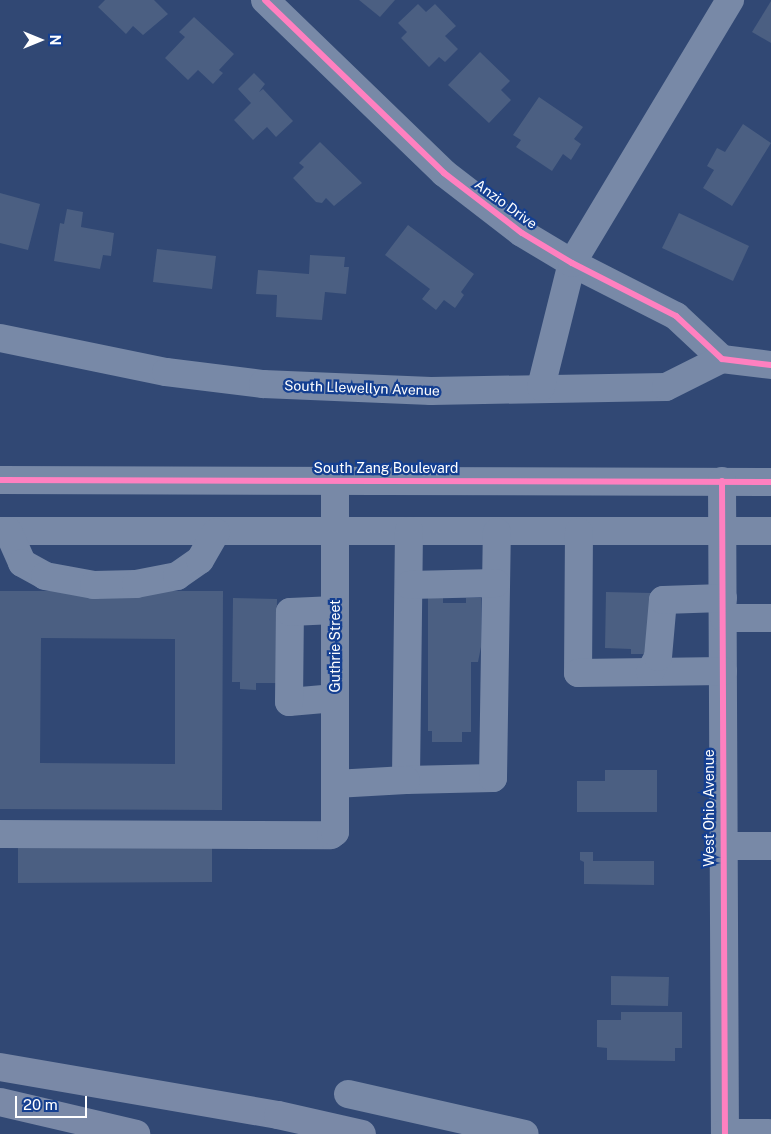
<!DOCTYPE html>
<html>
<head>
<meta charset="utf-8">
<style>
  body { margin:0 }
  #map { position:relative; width:771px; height:1134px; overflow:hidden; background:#314874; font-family:"Public Sans",sans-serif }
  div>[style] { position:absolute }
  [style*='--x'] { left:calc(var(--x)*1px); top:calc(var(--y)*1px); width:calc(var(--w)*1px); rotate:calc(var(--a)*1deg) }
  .building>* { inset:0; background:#4b5f82 }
  .minor>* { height:28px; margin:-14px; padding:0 14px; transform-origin:14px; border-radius:14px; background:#7889a7 }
  .highway>* { height:28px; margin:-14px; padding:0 14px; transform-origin:14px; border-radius:14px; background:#7a89a7 }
  .cycleway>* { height:6px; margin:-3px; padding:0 3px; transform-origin:3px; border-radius:3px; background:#ff80c0 }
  span { translate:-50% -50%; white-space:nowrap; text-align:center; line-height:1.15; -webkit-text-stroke:4.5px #143f91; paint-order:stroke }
  .street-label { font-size:14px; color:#fff }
  .north { position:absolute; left:15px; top:15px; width:50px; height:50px; -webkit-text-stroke:4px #143f91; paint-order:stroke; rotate:90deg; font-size:14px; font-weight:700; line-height:20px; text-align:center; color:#fff }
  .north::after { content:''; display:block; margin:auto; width:18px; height:22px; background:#fff; clip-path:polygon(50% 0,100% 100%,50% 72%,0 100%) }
  .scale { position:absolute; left:15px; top:1096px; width:72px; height:22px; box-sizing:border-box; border:2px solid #fff; border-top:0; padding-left:6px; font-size:15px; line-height:18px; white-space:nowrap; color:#fff; -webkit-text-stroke:4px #143f91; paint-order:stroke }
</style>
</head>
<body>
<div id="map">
  <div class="building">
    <i style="clip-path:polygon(105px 0,154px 0,168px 14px,143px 35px,133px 26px,126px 34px,98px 7px)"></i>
    <i style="clip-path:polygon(359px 0,395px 0,380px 17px)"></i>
    <i style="clip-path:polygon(771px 1px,771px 43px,752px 32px)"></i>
    <i style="clip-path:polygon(418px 4px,426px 12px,435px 4px,456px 26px,445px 36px,458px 49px,445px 62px,439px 57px,429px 67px,401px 38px,407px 32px,398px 23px)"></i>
    <i style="clip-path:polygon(194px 17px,234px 54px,219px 70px,223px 73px,213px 84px,198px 70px,188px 80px,165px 58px,185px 37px,179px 32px)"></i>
    <i style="clip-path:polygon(480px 52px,510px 81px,501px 90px,511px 100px,489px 123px,448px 85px)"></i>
    <i style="clip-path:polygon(254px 73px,265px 84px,259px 92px,263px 89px,293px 121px,276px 137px,267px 127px,253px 140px,234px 120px,251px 103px,238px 89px)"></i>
    <i style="clip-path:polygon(539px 97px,583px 127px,574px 139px,581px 144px,571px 160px,563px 154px,552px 171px,516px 147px,521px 140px,513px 135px)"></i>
    <i style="clip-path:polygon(743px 124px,771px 143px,732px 206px,703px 188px,714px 170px,707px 166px,717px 148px,725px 152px)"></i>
    <i style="clip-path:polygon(320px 142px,362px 183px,334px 206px,326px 198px,322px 203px,316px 202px,293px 178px,304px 167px,299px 163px)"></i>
    <i style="clip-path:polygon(0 193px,40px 204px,28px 250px,0 243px)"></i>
    <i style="clip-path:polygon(67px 209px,83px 212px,81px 227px,114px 233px,111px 256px,103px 255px,100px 269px,54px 261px,60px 223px,64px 224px)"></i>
    <i style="clip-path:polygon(679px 213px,749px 246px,733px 281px,662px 248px)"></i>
    <i style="clip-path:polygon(408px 225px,474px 274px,461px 292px,464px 295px,455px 308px,444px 300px,436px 310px,422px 299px,430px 289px,385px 255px)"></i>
    <i style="clip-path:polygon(157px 249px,216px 256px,212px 289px,153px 282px)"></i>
    <i style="clip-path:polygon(310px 255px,345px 257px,344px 267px,349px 267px,346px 294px,325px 292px,322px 320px,276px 317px,277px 295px,256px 294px,258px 270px,309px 274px)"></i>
    <i style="clip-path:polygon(evenodd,0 591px,223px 591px,222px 810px,0 809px,0 591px,41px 638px,175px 639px,175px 764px,40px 763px,41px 638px)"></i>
    <i style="clip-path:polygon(606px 592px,652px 593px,651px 654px,631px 654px,631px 649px,605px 648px)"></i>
    <i style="clip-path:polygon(428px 596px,443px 596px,443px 603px,466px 603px,466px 598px,481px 598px,481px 647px,478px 662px,471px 662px,471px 732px,462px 732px,462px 742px,432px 742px,432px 731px,428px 731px)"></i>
    <i style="clip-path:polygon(233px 598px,277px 599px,276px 683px,256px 683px,256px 690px,240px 689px,240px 682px,232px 682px)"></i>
    <i style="clip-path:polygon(605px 770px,657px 770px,657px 812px,577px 812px,577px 781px,605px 781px)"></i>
    <i style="clip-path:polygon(212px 842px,212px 882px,18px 883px,18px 843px)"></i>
    <i style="clip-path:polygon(580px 852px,593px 852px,593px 861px,654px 861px,654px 885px,584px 884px,584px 862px,580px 860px)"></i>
    <i style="clip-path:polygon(611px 976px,669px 977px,668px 1006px,611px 1005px)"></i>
    <i style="clip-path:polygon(621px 1012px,682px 1012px,682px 1048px,675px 1048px,675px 1061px,607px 1060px,607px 1048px,597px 1047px,597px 1020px,621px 1020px)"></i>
  </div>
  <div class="minor">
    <i style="--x:265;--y:0;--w:249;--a:44"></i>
    <i style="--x:444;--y:173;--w:98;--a:37.6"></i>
    <i style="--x:522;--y:233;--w:58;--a:31"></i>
    <i style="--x:572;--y:263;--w:117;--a:27"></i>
    <i style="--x:676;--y:316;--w:63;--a:43.1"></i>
    <i style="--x:722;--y:359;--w:49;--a:7"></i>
    <i style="--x:0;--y:338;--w:169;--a:11.6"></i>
    <i style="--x:166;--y:372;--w:98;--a:7.1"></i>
    <i style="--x:263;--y:384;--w:168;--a:2.4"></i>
    <i style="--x:431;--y:391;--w:235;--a:-1"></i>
    <i style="--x:666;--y:387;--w:63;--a:-26.6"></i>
    <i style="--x:541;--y:387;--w:128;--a:-76"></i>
    <i style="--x:572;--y:263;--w:307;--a:-59"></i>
    <i style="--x:0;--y:480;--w:771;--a:0.15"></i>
    <i style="--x:722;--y:481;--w:653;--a:89.74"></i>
    <i style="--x:0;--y:531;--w:771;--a:0"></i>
    <i style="--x:8;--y:531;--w:35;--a:66"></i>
    <i style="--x:22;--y:563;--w:26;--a:29"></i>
    <i style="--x:45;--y:576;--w:50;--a:10.4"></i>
    <i style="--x:94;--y:585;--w:42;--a:-1.4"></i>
    <i style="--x:136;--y:584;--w:42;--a:-11"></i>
    <i style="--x:177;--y:576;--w:28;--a:-35"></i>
    <i style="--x:200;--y:560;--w:32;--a:-60"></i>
    <i style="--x:409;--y:531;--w:249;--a:90.7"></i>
    <i style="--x:406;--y:780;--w:87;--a:-1.3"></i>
    <i style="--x:493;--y:778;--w:246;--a:-89.1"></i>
    <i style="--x:579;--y:532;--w:141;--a:90.4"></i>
    <i style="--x:578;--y:673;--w:145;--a:-0.8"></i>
    <i style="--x:409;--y:585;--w:87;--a:-1.3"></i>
    <i style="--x:724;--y:618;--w:47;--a:0"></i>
    <i style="--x:650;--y:672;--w:17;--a:-62"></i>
    <i style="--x:658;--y:657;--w:57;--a:-85"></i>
    <i style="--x:663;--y:600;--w:60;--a:-1.9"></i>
    <i style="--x:335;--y:698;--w:46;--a:175"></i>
    <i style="--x:289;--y:702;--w:90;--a:-89.4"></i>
    <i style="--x:290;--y:612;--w:45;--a:-2.5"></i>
    <i style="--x:335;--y:784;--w:71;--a:-3.2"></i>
    <i style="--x:0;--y:834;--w:331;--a:0.2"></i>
    <i style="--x:331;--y:835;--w:5;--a:-37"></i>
    <i style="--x:335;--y:832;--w:351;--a:-90"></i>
    <i style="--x:721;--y:846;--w:50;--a:0"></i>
    <i style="--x:348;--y:1094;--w:181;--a:12.7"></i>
    <i style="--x:725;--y:1133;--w:44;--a:0"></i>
  </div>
  <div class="highway">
    <i style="--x:0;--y:1067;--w:282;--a:9.8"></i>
    <i style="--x:278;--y:1115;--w:86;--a:12.7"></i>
    <i style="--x:0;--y:1102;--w:140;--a:13.2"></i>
  </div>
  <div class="cycleway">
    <i style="--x:265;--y:0;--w:249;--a:44"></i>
    <i style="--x:444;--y:173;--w:98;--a:37.6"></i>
    <i style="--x:522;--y:233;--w:58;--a:31"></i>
    <i style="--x:572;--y:263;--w:117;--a:27"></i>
    <i style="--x:676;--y:316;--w:63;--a:43.1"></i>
    <i style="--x:722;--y:359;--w:49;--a:7"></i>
    <i style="--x:0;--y:480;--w:771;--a:0.15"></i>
    <i style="--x:722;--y:481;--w:653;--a:89.74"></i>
  </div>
  <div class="street-label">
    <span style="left:506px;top:204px;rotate:36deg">Anzio Drive</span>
    <span style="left:362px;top:388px;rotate:2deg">South Llewellyn Avenue</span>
    <span style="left:386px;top:468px">South Zang Boulevard</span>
    <span style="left:335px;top:646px;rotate:-90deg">Guthrie Street</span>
    <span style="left:709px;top:808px;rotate:-90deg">West Ohio Avenue</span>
  </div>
  <div class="north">N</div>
  <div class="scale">20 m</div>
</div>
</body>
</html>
